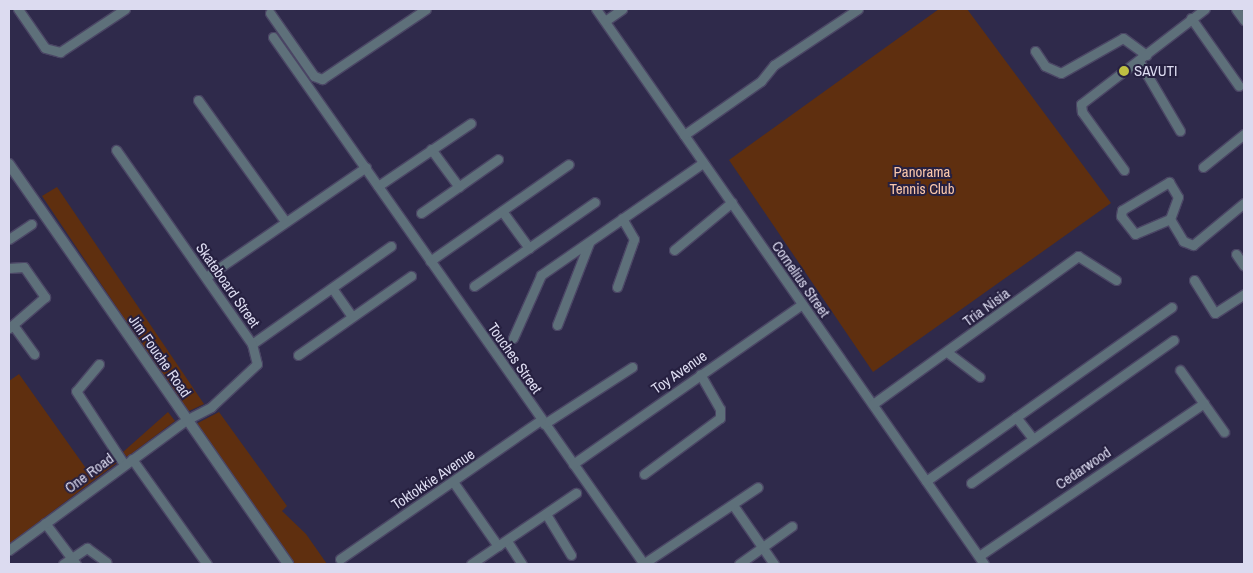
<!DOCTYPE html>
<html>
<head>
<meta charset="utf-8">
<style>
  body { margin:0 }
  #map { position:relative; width:1253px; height:573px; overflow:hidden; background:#2f2a4b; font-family:"Archivo Narrow",sans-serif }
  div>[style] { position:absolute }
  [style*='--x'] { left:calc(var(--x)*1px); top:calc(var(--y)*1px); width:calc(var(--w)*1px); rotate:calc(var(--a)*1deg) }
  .green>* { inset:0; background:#5f2f0f }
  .roads { filter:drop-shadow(1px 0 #4b4665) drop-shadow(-1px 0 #4b4665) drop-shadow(0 1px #4b4665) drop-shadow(0 -1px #4b4665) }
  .minor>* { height:9px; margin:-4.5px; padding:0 4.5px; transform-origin:4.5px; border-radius:4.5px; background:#5e707a }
  .tertiary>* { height:10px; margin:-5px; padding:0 5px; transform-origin:5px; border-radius:5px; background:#5e707a }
  .dots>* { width:14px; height:14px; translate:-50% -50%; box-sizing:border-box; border:2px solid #262040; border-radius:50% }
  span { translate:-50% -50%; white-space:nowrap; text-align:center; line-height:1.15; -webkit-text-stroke:4px #262040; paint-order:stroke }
  .poi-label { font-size:15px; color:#dcdbf0 }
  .left { translate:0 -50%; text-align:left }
  .park-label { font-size:15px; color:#f9c7ab }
  .street-label { font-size:15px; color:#dcdbf0 }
  .frame { position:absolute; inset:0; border:10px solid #dcdbf0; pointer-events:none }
</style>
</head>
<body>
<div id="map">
  <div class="green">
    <i style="clip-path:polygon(939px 9px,967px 9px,1111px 203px,873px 372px,729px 160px)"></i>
    <i style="clip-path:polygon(57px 187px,204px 404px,187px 412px,42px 196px)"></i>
    <i style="clip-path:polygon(19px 374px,90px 474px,113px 458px,117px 463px,9px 544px,9px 381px)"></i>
    <i style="clip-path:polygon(168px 412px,175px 421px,127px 457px,123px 452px)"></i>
    <i style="clip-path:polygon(219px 412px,287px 506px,282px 511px,306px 534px,327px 564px,295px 564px,196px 424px)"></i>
  </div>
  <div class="roads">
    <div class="minor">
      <i style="--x:18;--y:9;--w:47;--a:55.3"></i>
      <i style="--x:45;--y:48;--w:16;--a:15"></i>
      <i style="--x:60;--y:52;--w:78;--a:-33.5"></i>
      <i style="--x:596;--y:9;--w:677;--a:55.04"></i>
      <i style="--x:1236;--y:9;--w:14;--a:54"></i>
      <i style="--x:270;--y:13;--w:77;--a:55.1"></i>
      <i style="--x:314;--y:76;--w:9;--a:21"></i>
      <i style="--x:322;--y:79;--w:125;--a:-33.9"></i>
      <i style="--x:1191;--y:18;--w:83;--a:54.8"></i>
      <i style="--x:605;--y:21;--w:21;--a:-35"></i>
      <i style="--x:273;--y:37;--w:644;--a:54.86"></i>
      <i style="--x:1035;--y:51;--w:18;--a:56"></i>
      <i style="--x:1045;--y:66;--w:17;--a:24"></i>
      <i style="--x:1061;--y:73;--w:71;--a:-29.4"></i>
      <i style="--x:1123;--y:38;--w:29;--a:36"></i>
      <i style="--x:1139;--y:61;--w:81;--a:59.6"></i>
      <i style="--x:198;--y:100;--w:149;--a:54.3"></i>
      <i style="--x:684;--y:135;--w:94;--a:-35"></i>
      <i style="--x:761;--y:81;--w:21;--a:-51"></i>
      <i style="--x:774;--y:65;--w:101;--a:-33.7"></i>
      <i style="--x:431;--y:149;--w:47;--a:53.6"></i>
      <i style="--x:1203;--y:167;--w:53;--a:-38.8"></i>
      <i style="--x:1124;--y:170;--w:72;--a:-125.9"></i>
      <i style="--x:1082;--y:112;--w:8;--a:-97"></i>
      <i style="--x:1081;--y:104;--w:156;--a:-37.5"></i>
      <i style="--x:1169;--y:182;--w:17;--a:59"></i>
      <i style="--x:1178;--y:197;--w:23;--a:110"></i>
      <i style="--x:1170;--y:219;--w:38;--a:157"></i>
      <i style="--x:1135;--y:234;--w:23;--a:-128"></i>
      <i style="--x:1121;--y:216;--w:6;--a:-81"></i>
      <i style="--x:1122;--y:210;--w:55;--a:-30.8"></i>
      <i style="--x:378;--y:186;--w:112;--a:-34.1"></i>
      <i style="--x:502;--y:211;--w:46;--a:53.9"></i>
      <i style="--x:421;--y:213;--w:94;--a:-35"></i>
      <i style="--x:1170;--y:219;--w:26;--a:59"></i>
      <i style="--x:1183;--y:241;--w:11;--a:22"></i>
      <i style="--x:1193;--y:245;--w:66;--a:-39.5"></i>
      <i style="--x:9;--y:239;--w:27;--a:-34"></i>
      <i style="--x:674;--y:250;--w:75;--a:-39.6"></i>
      <i style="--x:1236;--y:254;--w:14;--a:56"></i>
      <i style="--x:430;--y:261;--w:169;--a:-34.9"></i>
      <i style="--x:9;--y:268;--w:15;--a:-4"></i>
      <i style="--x:24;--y:267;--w:37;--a:55"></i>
      <i style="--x:45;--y:297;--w:48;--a:139.3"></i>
      <i style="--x:206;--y:277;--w:194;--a:-34.5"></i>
      <i style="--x:1194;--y:280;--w:39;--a:58"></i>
      <i style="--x:1215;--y:313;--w:35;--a:-33"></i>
      <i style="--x:474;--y:286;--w:147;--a:-34.8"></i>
      <i style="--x:617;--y:287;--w:51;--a:-70.5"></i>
      <i style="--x:634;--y:239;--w:24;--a:-120"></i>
      <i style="--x:332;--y:288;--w:35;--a:55"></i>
      <i style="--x:13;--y:325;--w:36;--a:54"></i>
      <i style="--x:557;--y:325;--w:88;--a:-68.7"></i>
      <i style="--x:513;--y:338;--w:69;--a:-66"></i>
      <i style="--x:541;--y:275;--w:197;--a:-34.7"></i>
      <i style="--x:252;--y:344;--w:170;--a:-35.2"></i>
      <i style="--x:947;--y:352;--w:41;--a:37.1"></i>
      <i style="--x:298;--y:355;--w:138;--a:-35"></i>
      <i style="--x:99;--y:364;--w:35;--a:130"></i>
      <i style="--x:76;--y:391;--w:87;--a:56.7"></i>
      <i style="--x:1180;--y:370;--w:76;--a:54.6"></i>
      <i style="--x:873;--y:404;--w:253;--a:-35.8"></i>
      <i style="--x:1078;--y:256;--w:45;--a:32.3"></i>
      <i style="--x:1016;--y:417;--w:28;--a:52"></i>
      <i style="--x:544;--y:424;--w:105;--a:-32.9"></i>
      <i style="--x:132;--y:459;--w:129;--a:54.5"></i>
      <i style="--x:573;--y:464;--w:279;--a:-34.9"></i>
      <i style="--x:644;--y:474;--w:94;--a:-36.4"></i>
      <i style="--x:720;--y:418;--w:9;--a:-90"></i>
      <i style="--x:720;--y:409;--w:40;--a:-119.7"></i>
      <i style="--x:926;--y:481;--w:301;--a:-35.3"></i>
      <i style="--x:454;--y:483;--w:77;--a:55.1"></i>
      <i style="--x:971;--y:483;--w:248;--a:-35.2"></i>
      <i style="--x:733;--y:505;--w:72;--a:55.2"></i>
      <i style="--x:546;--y:514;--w:48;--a:58.6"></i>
      <i style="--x:45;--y:523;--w:51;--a:52.9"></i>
      <i style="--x:507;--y:541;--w:27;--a:57"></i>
      <i style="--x:9;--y:550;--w:220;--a:-36.3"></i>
      <i style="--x:186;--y:420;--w:28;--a:-27"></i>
      <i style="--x:211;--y:407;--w:63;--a:-43.1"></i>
      <i style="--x:257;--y:364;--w:21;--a:-104"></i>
      <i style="--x:252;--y:344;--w:237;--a:-125"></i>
      <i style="--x:979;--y:556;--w:272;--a:-34.2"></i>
      <i style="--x:340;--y:559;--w:244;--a:-34.7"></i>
      <i style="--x:63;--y:564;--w:29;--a:-34"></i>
      <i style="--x:87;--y:548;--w:24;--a:36"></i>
      <i style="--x:471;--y:564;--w:127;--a:-34.1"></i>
      <i style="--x:643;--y:564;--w:138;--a:-33.8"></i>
      <i style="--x:739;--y:564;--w:65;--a:-35.6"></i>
    </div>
    <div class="tertiary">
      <i style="--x:9;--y:164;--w:488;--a:55.1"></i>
    </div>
  </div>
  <div class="dots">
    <i style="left:1124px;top:71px;background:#bebf42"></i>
  </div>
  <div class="poi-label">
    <span class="left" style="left:1134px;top:71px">SAVUTI</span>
  </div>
  <div class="park-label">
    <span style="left:922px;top:180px">Panorama<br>Tennis Club</span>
  </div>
  <div class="street-label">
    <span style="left:801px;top:279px;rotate:55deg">Cornelius Street</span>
    <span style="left:228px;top:285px;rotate:55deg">Skateboard Street</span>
    <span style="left:986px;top:307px;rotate:-36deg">Tria Nisia</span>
    <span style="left:160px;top:356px;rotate:55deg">Jim Fouche Road</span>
    <span style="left:515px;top:358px;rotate:55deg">Touches Street</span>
    <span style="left:679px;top:372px;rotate:-35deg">Toy Avenue</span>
    <span style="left:1083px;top:468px;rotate:-34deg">Cedarwood</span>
    <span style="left:89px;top:473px;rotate:-36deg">One Road</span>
    <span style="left:433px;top:479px;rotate:-34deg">Toktokkie Avenue</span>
  </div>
  <div class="frame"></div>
</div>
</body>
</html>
